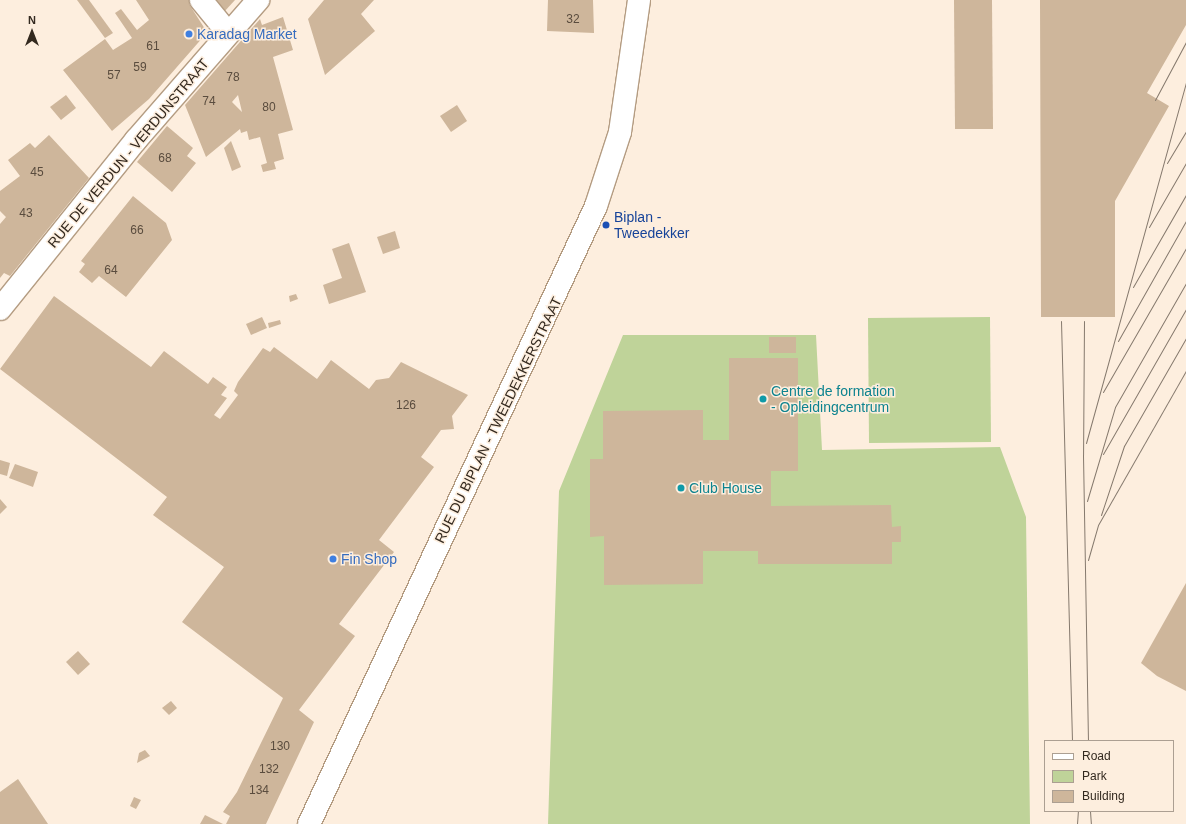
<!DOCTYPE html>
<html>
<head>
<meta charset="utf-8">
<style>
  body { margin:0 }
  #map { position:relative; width:1186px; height:824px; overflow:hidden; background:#fdeede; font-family:Helvetica,sans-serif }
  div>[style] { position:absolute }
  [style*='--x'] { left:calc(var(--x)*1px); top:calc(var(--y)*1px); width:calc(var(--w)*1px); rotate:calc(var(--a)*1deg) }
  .green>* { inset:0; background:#bfd399 }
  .building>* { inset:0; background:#ceb69b }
  .roads { filter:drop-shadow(1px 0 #b49c82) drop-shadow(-1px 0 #b49c82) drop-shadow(0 1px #b49c82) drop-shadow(0 -1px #b49c82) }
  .minor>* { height:22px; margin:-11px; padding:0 11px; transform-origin:11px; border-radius:11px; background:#fff }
  .tram>* { height:1px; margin:-0.5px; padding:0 0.5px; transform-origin:0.5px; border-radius:0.5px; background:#85796d }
  .dots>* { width:11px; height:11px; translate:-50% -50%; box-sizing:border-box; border:2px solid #fdeede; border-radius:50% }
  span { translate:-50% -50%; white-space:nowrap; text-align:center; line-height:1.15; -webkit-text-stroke:3px #fdeede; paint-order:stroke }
  .number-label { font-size:12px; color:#5a4c3e }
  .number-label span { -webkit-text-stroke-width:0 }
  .shop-label { font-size:14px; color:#366cbe }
  .left { translate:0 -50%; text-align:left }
  .street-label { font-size:14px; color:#33291f }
  .transit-label { font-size:14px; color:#164399 }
  .culture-label { font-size:14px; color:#0d838f }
  .legend { position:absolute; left:1044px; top:740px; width:130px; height:72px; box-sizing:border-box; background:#fdeede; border:1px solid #ac9f92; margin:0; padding:5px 7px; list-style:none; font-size:12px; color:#33291f }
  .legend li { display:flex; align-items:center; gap:8px; height:20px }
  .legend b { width:20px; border:1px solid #ac9f92 }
  .north { position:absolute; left:12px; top:12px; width:40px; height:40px; -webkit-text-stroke:3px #fdeede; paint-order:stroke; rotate:0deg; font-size:11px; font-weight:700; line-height:16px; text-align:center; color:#33291f }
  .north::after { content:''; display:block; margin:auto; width:14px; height:18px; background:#33291f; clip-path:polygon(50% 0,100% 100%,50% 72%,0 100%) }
</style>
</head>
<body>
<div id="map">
  <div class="green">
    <i style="clip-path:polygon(990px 317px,991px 442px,869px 443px,868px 318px)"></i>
    <i style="clip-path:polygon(623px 335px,816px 335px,822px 450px,1000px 447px,1026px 517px,1030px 824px,548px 824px,559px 491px)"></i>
  </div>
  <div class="building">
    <i style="clip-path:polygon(77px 0,89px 0,113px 33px,105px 38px)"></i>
    <i style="clip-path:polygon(136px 0,190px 0,189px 4px,205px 29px,204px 36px,149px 99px,112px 131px,63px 70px,105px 39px,113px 50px,132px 38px,115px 13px,121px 9px,137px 30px,149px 20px)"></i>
    <i style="clip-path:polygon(216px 0,235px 0,224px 12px)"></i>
    <i style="clip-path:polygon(324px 0,374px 0,361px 14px,375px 31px,325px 75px,308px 19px)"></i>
    <i style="clip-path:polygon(548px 0,593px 0,594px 33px,547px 31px)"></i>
    <i style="clip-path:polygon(954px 0,992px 0,993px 129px,955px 129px)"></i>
    <i style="clip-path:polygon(1040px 0,1186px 0,1186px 25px,1147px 93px,1169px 106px,1115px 201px,1115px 317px,1041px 317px)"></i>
    <i style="clip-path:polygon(evenodd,283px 17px,293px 50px,273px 57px,293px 130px,278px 134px,284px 159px,274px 162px,276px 169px,263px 172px,261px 165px,267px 163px,260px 137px,249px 140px,247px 131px,241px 133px,240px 129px,206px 157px,185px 105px,260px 19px,262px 25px,283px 17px,238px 95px,242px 112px,232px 102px,238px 95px)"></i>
    <i style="clip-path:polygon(66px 95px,76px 108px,61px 120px,50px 107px)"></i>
    <i style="clip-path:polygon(457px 105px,467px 121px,451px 132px,440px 116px)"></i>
    <i style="clip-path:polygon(167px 126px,193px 148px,187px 156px,196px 163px,172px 192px,137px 162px)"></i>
    <i style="clip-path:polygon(49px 135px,89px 178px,10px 276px,4px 273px,0 278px,0 224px,6px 217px,0 211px,0 191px,20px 176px,8px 160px,30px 143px,35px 148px)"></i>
    <i style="clip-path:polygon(231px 141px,241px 167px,232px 171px,224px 148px)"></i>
    <i style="clip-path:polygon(133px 196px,166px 223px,172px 240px,126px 297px,99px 276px,92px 283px,79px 272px,85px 264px,81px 261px)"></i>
    <i style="clip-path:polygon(395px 231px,400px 248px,383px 254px,377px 237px)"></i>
    <i style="clip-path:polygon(349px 243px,366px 292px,329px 304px,323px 285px,342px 278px,332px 249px)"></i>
    <i style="clip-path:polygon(296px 294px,298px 299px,290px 302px,289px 296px)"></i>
    <i style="clip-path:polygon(54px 296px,151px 367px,164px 351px,208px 384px,213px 377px,227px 387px,221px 395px,227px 398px,214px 415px,220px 419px,238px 395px,234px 391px,238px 382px,263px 348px,270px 352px,274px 347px,317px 379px,331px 360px,369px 389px,376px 380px,389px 378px,401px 362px,468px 395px,452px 416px,454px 429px,441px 430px,421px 457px,434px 467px,379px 540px,394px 552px,339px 624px,355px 636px,299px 710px,314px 722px,266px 824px,226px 824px,230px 816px,223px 812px,237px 792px,283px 698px,182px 622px,224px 567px,153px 515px,167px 497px,0 369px)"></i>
    <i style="clip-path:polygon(262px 317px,267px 328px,251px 335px,246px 324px)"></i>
    <i style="clip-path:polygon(280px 320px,281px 324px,269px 328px,268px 323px)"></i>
    <i style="clip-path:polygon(769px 337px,796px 337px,796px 353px,769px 353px)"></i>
    <i style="clip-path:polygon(729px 358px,798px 358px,798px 471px,771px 471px,771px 506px,891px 505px,892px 527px,901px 526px,901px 542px,892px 542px,892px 564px,758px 564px,758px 551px,703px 551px,703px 584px,604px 585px,604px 536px,590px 537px,590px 459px,603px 459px,603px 411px,703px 410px,703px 440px,729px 440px)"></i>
    <i style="clip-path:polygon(0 460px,10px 463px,7px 476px,0 474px)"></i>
    <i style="clip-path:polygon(15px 464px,38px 472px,33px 487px,9px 478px)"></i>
    <i style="clip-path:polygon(0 499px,7px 507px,0 514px)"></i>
    <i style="clip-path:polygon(1186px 583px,1186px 691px,1157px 676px,1141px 663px)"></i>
    <i style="clip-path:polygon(78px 651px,90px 664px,78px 675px,66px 662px)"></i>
    <i style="clip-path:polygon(171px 701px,177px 708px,169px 715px,162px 708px)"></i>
    <i style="clip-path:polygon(145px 750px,150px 756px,137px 763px,139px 753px)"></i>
    <i style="clip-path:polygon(18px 779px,48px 824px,0 824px,0 792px)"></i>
    <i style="clip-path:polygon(134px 797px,141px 800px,136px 809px,130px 806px)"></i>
    <i style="clip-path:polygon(205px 815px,223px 824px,200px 824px)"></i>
  </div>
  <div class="roads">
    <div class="minor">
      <i style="--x:201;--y:0;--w:43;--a:50.7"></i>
      <i style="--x:0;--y:309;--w:217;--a:-51.2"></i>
      <i style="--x:136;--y:140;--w:186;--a:-48.9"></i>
      <i style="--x:309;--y:824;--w:681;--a:-65.09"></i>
      <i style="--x:596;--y:206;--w:78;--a:-72"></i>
      <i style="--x:620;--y:132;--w:133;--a:-81.8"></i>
    </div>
  </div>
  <div class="tram">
    <i style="--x:1155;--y:100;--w:66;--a:-61.9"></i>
    <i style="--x:1167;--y:163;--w:37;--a:-59"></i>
    <i style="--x:1149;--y:227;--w:74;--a:-60"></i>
    <i style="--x:1133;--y:287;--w:106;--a:-60.1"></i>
    <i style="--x:1061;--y:321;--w:420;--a:88.5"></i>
    <i style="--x:1084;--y:321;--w:134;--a:90.4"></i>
    <i style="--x:1083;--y:455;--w:286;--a:89"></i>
    <i style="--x:1118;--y:341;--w:138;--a:-60.5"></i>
    <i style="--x:1103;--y:392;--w:166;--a:-60"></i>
    <i style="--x:1086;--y:443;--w:374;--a:-74.5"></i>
    <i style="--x:1103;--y:454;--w:167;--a:-60.2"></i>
    <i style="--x:1087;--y:501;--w:98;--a:-73.4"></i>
    <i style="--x:1115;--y:407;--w:143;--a:-60.2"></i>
    <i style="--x:1101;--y:515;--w:73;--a:-71.6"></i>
    <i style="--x:1124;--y:446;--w:125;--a:-60.1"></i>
    <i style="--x:1088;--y:560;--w:36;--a:-74"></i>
    <i style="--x:1098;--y:525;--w:177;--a:-60.3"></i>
    <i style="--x:1090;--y:811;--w:13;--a:86"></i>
    <i style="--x:1077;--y:824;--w:13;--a:-86"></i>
  </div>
  <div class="dots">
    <i style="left:189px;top:34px;background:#3f7fe0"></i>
    <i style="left:606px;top:225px;background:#1a4fb4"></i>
    <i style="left:763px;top:399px;background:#0f9aa8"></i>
    <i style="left:681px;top:488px;background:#0f9aa8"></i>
    <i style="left:333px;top:559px;background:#3f7fe0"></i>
  </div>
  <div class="number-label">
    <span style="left:573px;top:20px">32</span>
    <span style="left:153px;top:47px">61</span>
    <span style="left:140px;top:68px">59</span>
    <span style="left:114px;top:76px">57</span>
    <span style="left:233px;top:78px">78</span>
    <span style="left:209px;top:102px">74</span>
    <span style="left:269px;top:108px">80</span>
    <span style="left:165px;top:159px">68</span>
    <span style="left:37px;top:173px">45</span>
    <span style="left:26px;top:214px">43</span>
    <span style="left:137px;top:231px">66</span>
    <span style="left:111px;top:271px">64</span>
    <span style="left:406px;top:406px">126</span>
    <span style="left:280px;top:747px">130</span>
    <span style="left:269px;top:770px">132</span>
    <span style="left:259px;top:791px">134</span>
  </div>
  <div class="shop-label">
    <span class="left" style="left:197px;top:34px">Karadag Market</span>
    <span class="left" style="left:341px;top:559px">Fin Shop</span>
  </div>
  <div class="street-label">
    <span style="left:128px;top:153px;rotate:-50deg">RUE DE VERDUN - VERDUNSTRAAT</span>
    <span style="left:498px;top:420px;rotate:-64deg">RUE DU BIPLAN - TWEEDEKKERSTRAAT</span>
  </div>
  <div class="transit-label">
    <span class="left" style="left:614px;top:225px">Biplan -<br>Tweedekker</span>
  </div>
  <div class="culture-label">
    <span class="left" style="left:771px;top:399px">Centre de formation<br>- Opleidingcentrum</span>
    <span class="left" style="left:689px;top:488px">Club House</span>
  </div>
  <ul class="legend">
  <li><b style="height:5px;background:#fff"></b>Road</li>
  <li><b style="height:11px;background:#bfd399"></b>Park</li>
  <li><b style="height:11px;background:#ceb69b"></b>Building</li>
  </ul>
  <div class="north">N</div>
</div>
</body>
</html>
